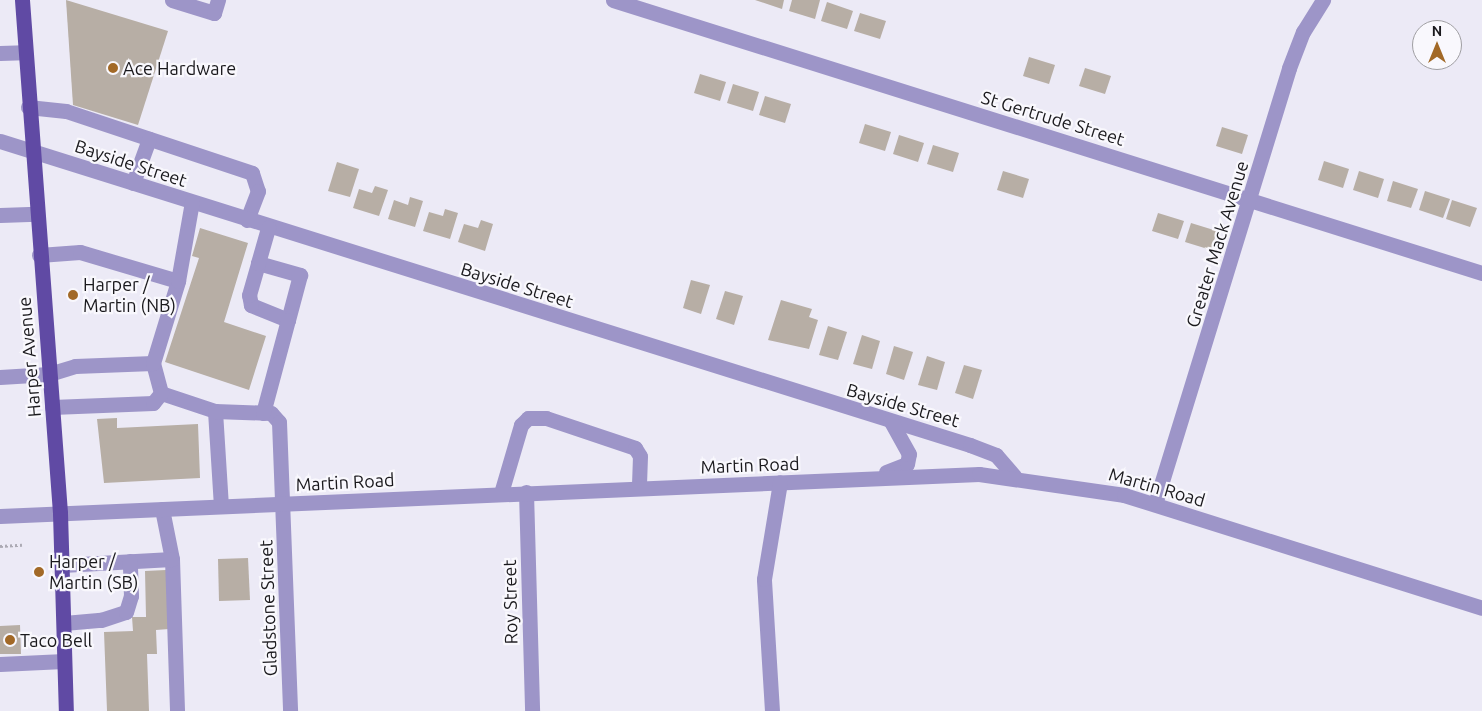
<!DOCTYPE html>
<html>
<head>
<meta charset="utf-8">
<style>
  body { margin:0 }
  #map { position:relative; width:1482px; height:711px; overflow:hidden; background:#eceaf6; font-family:Ubuntu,sans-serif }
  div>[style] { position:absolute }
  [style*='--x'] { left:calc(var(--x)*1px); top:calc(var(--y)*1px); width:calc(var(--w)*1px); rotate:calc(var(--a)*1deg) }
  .building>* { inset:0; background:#b7aea5 }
  .path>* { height:2.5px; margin-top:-1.25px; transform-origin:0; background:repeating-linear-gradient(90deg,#acaab4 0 2.5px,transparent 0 5px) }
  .minor>* { height:15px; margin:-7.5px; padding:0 7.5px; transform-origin:7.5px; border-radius:7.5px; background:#9d95c8 }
  .major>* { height:15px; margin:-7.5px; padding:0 7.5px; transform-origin:7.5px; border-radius:7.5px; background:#604aa4 }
  .dots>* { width:14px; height:14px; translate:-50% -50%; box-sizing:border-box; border:2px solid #f9f8fd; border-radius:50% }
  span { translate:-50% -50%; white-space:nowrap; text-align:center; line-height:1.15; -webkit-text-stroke:4.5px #f9f8fd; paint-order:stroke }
  .poi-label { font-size:18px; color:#1a191d }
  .left { translate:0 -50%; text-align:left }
  .street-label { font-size:18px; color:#1a191d }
  .north { position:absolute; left:1412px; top:20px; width:50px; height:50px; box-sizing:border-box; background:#f9f8fd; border:1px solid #a09fa3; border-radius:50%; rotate:0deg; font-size:14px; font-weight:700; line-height:20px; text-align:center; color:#1a191d }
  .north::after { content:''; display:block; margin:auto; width:18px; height:22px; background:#a26927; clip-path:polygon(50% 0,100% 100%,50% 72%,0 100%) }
</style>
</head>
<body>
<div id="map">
  <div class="building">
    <i style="clip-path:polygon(66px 0,168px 31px,138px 125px,73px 105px)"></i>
    <i style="clip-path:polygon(755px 0,784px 0,782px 9px)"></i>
    <i style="clip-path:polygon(792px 0,820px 0,815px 19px,789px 11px)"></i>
    <i style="clip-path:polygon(827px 2px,853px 11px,847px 29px,821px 21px)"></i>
    <i style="clip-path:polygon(860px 13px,886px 21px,880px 39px,854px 31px)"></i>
    <i style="clip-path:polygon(1029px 57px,1055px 65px,1049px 84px,1023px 76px)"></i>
    <i style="clip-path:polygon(1085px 68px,1111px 76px,1105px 94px,1079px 86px)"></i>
    <i style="clip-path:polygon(700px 74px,726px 82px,720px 101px,694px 93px)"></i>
    <i style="clip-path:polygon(733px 84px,759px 92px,753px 111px,727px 103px)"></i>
    <i style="clip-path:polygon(765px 96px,791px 104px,785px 123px,759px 115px)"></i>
    <i style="clip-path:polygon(865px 124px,891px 132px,885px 151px,859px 143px)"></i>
    <i style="clip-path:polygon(1222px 127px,1248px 135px,1242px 154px,1216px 146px)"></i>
    <i style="clip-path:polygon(899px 135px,924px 143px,918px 162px,893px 154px)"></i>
    <i style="clip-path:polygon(933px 145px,959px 153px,953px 172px,927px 164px)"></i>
    <i style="clip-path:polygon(1324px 161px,1349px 169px,1343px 188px,1318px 180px)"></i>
    <i style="clip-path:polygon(337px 162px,359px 169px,350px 197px,328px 191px)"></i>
    <i style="clip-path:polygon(1003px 171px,1029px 179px,1023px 198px,997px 190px)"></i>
    <i style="clip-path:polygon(1359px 171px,1384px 179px,1378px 198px,1353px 190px)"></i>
    <i style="clip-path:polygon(1393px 181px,1418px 189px,1411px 208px,1387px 201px)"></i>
    <i style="clip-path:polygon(375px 186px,388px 190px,379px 216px,353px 208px,359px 189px,372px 193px)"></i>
    <i style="clip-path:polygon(1425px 191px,1450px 199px,1443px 218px,1419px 210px)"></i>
    <i style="clip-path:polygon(410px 197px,423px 201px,415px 227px,388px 219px,394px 200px,408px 205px)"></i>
    <i style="clip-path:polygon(1452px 200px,1477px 208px,1470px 227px,1446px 219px)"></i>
    <i style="clip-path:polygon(445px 209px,458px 213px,450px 239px,423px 231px,429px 212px,443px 216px)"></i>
    <i style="clip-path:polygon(1158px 213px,1184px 221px,1178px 239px,1152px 231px)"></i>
    <i style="clip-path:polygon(481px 220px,493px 224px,485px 251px,458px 242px,464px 224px,478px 228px)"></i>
    <i style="clip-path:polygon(1191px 223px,1217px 231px,1211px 250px,1185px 242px)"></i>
    <i style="clip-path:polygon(200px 228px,248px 243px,224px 322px,266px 336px,249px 390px,165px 362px,199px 258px,192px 256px)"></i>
    <i style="clip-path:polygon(691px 280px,710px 285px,701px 314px,683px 308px)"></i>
    <i style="clip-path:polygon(725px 291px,743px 296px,734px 325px,716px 319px)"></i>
    <i style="clip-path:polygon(781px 300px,812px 309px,809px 317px,818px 320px,809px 349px,768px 340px)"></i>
    <i style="clip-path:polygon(828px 326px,847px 332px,838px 360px,819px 355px)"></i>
    <i style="clip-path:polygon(862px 335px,880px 341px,872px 369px,853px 364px)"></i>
    <i style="clip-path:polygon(894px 346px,913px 352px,904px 380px,886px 374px)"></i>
    <i style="clip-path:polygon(927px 356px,945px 362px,937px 390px,918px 385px)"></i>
    <i style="clip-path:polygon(964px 365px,982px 370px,973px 399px,955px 393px)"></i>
    <i style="clip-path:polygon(117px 418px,117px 428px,198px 424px,200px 478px,104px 483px,97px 419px)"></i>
    <i style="clip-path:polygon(248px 558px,250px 600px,219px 601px,218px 559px)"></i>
    <i style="clip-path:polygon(166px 570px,169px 629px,156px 630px,157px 654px,147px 654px,149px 711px,107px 711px,104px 632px,133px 631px,132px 617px,146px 617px,145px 571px)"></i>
    <i style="clip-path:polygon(20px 625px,21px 654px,0 654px,0 626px)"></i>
  </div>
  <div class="path">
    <i style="--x:0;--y:546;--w:22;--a:-3"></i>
  </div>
  <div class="minor">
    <i style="--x:172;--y:0;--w:44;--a:17.2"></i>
    <i style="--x:214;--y:13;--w:14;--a:-73"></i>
    <i style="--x:613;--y:0;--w:911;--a:17.44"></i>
    <i style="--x:0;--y:53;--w:23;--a:-2"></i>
    <i style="--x:28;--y:107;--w:38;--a:6"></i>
    <i style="--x:66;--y:111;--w:196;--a:18.4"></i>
    <i style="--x:252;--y:173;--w:19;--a:72"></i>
    <i style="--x:258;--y:191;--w:31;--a:111"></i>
    <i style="--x:0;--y:141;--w:1017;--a:17.4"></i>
    <i style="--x:970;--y:445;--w:28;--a:21"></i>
    <i style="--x:996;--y:455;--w:28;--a:49"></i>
    <i style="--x:133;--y:183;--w:47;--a:-70"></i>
    <i style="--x:0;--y:215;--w:36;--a:-2"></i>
    <i style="--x:39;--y:255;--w:41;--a:-4.2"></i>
    <i style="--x:80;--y:252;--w:102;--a:16.5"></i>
    <i style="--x:258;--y:263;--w:44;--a:15.9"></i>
    <i style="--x:300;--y:275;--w:47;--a:104.9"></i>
    <i style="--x:288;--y:320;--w:40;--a:-158"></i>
    <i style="--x:251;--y:305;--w:10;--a:-101"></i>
    <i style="--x:249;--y:295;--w:33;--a:-74"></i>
    <i style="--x:258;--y:263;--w:37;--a:-74"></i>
    <i style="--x:153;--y:363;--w:31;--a:75"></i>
    <i style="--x:0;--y:377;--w:49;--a:-3.5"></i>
    <i style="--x:49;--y:374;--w:27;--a:-17"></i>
    <i style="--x:75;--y:366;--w:78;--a:-2.2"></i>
    <i style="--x:153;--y:363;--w:86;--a:-73"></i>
    <i style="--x:178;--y:281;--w:80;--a:-80"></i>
    <i style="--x:161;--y:393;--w:57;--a:18.4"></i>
    <i style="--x:215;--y:411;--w:95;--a:86.4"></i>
    <i style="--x:52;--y:407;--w:101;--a:-2.3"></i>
    <i style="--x:153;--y:403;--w:13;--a:-51"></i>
    <i style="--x:215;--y:411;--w:56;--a:2"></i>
    <i style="--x:271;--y:413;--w:12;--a:48"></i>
    <i style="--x:279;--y:422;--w:289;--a:87.8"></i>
    <i style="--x:263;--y:413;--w:96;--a:-75"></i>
    <i style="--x:886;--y:472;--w:22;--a:-21"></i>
    <i style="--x:907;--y:464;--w:10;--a:-79"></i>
    <i style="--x:909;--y:454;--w:38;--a:-119"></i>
    <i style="--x:526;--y:492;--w:219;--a:88.4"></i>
    <i style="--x:501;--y:493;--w:71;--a:-73.6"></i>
    <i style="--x:521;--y:425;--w:10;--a:-45"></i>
    <i style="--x:528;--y:418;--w:18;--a:0"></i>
    <i style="--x:546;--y:418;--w:94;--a:18.6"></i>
    <i style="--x:635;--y:448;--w:9;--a:58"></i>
    <i style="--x:640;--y:456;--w:32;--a:92"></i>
    <i style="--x:1155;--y:504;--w:456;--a:-72.9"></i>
    <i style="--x:1289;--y:68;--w:39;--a:-69"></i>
    <i style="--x:1303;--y:32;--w:38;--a:-58"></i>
    <i style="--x:162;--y:509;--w:51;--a:78.7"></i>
    <i style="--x:172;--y:559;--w:152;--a:88.1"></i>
    <i style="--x:0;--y:516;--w:980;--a:-2.46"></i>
    <i style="--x:979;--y:474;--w:147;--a:8.2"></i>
    <i style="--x:1124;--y:495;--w:375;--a:17.5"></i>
    <i style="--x:62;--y:565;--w:110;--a:-3.1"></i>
    <i style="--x:64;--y:623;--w:37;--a:-5"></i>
    <i style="--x:101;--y:620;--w:26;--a:-18"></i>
    <i style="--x:126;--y:612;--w:17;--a:-73"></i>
    <i style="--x:131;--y:596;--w:35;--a:-92"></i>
    <i style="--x:0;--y:664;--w:64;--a:-2.7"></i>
    <i style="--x:772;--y:711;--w:132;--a:-93.5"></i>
    <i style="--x:764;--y:579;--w:98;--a:-80.6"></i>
  </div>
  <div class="major">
    <i style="--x:22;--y:0;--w:514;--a:85.76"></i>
    <i style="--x:60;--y:513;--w:198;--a:88.3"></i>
  </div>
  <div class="dots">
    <i style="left:113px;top:68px;background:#a26927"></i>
    <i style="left:73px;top:295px;background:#a26927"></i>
    <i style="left:39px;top:572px;background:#a26927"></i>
    <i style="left:10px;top:640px;background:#a26927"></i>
  </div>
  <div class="poi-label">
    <span class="left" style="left:123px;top:68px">Ace Hardware</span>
    <span class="left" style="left:83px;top:295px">Harper /<br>Martin (NB)</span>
    <span class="left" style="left:49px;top:572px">Harper /<br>Martin (SB)</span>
    <span class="left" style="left:20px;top:640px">Taco Bell</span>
  </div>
  <div class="street-label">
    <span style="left:1053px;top:118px;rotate:17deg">St Gertrude Street</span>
    <span style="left:131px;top:163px;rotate:18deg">Bayside Street</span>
    <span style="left:1217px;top:244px;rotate:-73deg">Greater Mack Avenue</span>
    <span style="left:517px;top:285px;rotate:17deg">Bayside Street</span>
    <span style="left:29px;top:357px;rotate:-95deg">Harper Avenue</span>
    <span style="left:903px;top:405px;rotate:16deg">Bayside Street</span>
    <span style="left:750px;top:465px;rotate:-2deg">Martin Road</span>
    <span style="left:345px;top:482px;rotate:-3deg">Martin Road</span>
    <span style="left:1157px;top:487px;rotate:16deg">Martin Road</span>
    <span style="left:510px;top:602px;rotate:-91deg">Roy Street</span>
    <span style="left:268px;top:608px;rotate:-92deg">Gladstone Street</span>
  </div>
  <div class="north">N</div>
</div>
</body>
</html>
